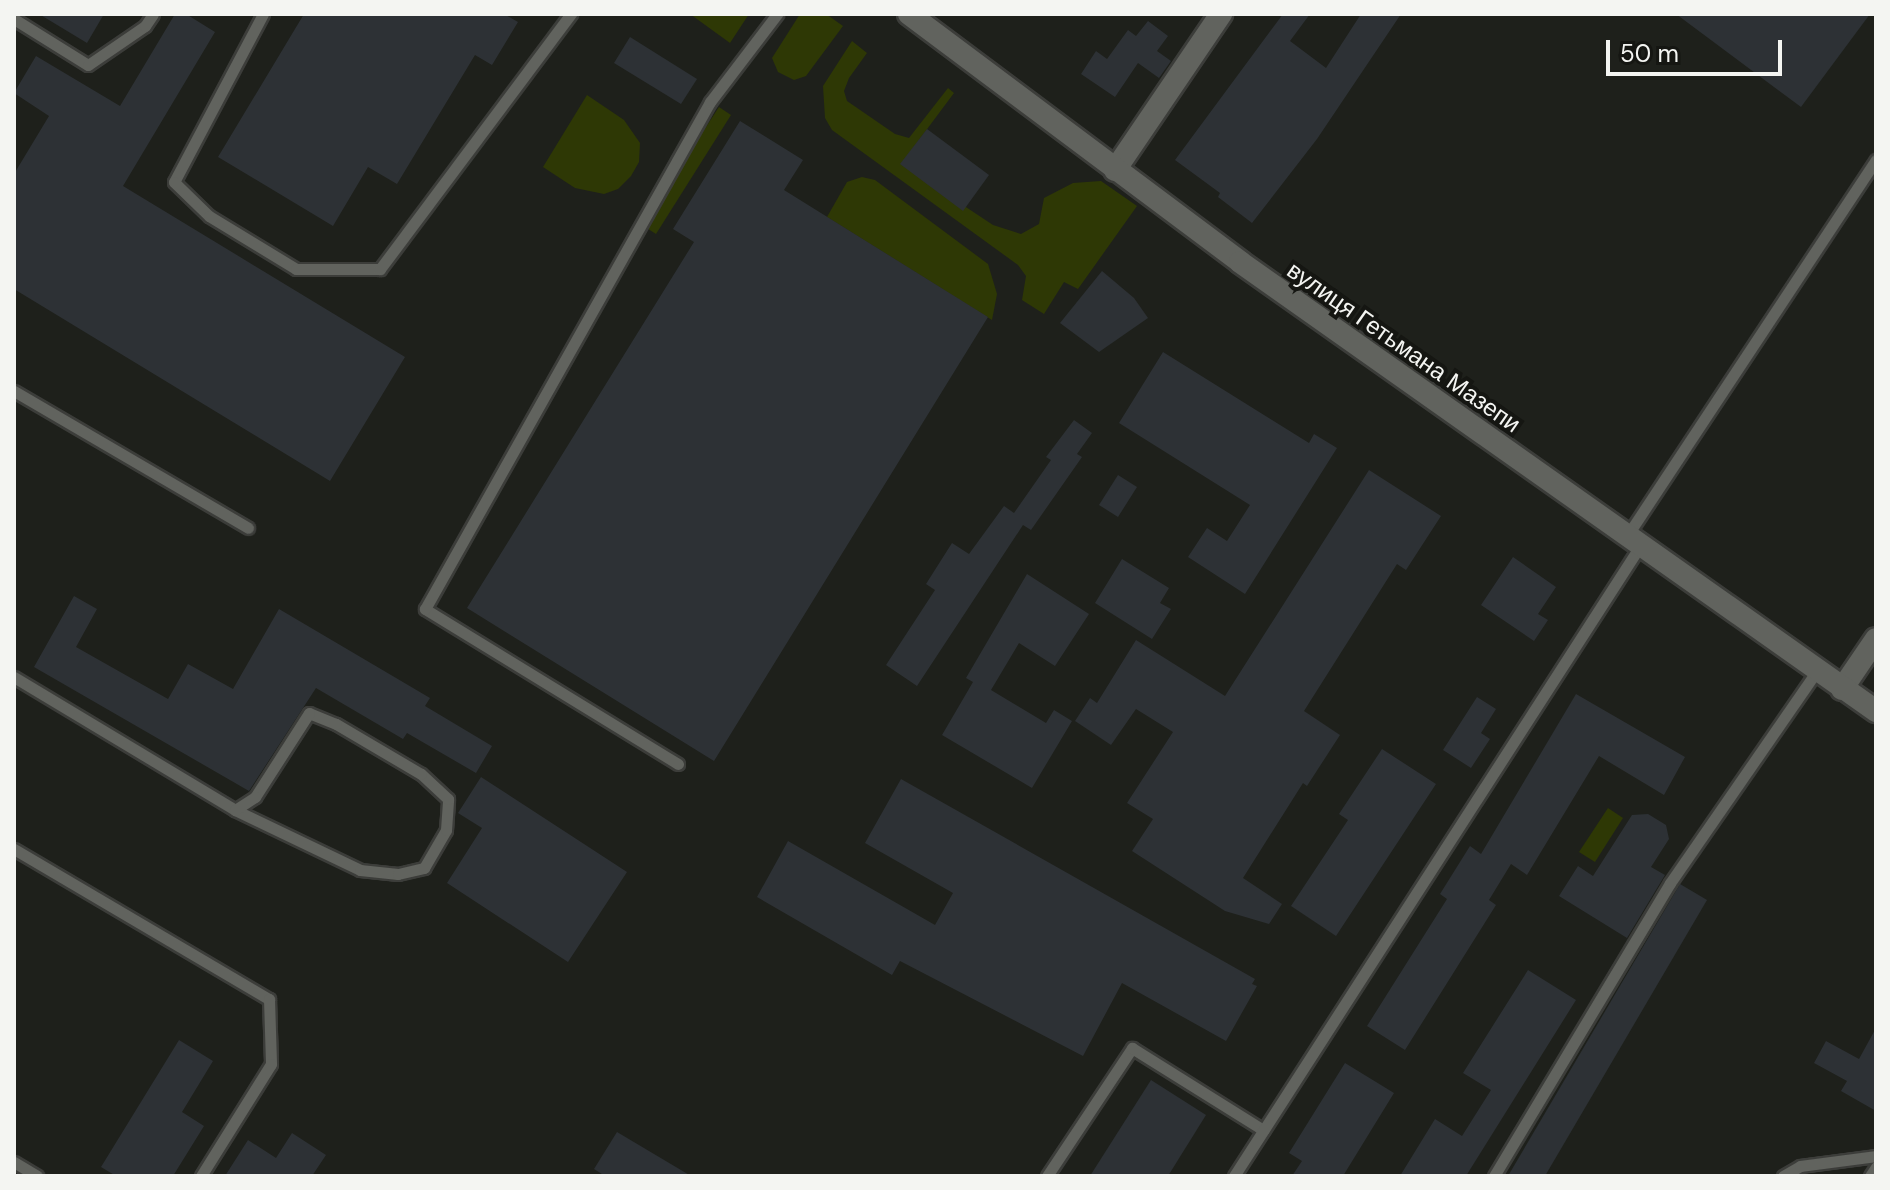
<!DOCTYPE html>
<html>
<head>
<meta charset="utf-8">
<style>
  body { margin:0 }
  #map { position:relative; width:1890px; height:1190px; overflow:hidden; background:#1e201b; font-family:"DM Sans",sans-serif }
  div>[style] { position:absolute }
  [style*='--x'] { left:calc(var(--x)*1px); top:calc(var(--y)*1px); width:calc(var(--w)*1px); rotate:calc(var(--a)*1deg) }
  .green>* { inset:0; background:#2e3805 }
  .building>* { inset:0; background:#2d3135 }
  .roads { filter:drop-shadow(2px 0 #3c3d3a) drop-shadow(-2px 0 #3c3d3a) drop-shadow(0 2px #3c3d3a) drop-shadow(0 -2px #3c3d3a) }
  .service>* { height:11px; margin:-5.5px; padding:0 5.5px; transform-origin:5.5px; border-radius:5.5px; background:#61635e }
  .minor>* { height:22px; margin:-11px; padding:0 11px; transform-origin:11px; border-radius:11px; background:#61635e }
  .tertiary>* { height:22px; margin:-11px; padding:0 11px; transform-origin:11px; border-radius:11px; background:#61635e }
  span { translate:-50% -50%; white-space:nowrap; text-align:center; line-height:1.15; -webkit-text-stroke:8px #151612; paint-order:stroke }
  .street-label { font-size:24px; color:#f4f5f2 }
  .frame { position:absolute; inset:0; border:16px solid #f4f5f2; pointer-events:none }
  .scale { position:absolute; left:1606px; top:40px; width:176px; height:36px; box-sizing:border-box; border:4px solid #f4f5f2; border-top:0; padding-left:10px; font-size:24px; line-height:28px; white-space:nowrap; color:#f4f5f2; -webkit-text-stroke:6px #151612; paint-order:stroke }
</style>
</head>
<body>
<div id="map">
  <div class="green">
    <i style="clip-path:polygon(690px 14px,749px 14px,730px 43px)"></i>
    <i style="clip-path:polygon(800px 14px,826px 14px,843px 26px,806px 76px,794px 80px,778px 72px,772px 58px)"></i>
    <i style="clip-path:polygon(852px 41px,867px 53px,849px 78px,844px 91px,847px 101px,895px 134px,909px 138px,948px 88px,954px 93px,901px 164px,993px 225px,1021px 234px,1039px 224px,1044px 198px,1073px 183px,1101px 181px,1137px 206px,1078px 289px,1064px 282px,1044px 314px,1022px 300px,1026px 276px,1018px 265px,832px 130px,825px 118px,823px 86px)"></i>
    <i style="clip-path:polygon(587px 95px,624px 120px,640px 143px,639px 162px,631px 176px,618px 189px,604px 194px,575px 188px,543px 167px)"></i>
    <i style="clip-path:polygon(719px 107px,731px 115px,656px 234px,642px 225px)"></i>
    <i style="clip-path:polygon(862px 177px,875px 180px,988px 264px,997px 294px,992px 320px,827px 217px,847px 182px)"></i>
    <i style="clip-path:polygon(1608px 808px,1623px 818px,1595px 862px,1579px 852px)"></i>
  </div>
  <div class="building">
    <i style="clip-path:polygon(39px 14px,104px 14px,87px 43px)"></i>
    <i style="clip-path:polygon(175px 14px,186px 14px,215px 32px,123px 186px,405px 357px,330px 481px,14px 289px,14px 174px,49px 116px,14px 93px,36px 56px,120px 106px)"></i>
    <i style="clip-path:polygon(304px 14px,504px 14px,518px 22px,492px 65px,475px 55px,397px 184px,368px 167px,333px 226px,218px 157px)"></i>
    <i style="clip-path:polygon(1283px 14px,1310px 14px,1290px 41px,1326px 68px,1361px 14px,1401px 14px,1317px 139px,1252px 223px,1218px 197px,1220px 193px,1175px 160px)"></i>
    <i style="clip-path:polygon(1676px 14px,1870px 14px,1801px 107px)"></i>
    <i style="clip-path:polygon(1148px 21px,1168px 36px,1157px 51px,1171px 61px,1159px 78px,1138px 63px,1115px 97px,1081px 74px,1096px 51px,1107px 59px,1128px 30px,1136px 36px)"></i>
    <i style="clip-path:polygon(630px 37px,697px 79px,681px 104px,614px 63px)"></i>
    <i style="clip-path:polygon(740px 121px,803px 160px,784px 190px,988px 317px,714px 761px,467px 608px,694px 242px,673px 229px)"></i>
    <i style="clip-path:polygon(927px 129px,989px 175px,963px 211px,900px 164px)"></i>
    <i style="clip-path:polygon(1102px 271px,1134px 298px,1148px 318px,1099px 352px,1060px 323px)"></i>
    <i style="clip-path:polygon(1163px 352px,1309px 443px,1314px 434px,1337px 448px,1245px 594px,1188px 557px,1207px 528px,1227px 541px,1250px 505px,1119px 423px)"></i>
    <i style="clip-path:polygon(1074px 420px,1092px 433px,1077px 454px,1082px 457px,1031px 530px,1023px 525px,917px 686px,886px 665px,935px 590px,926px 584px,952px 543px,969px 554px,1004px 506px,1014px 513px,1051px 460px,1046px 457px)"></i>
    <i style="clip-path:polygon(1369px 470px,1441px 516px,1406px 570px,1397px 564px,1304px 711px,1340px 735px,1307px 786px,1303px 783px,1243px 878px,1282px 904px,1269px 924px,1225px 911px,1132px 851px,1153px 819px,1127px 803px,1173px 732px,1136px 709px,1111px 745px,1075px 721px,1090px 698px,1097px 703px,1136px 640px,1225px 696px)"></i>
    <i style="clip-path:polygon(1118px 475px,1137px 487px,1118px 517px,1099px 505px)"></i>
    <i style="clip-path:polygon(1513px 557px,1556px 587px,1538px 614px,1548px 620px,1534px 641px,1481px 605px)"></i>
    <i style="clip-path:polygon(1122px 559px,1169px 588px,1160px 603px,1171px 609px,1152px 639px,1095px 603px)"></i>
    <i style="clip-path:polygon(1027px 574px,1089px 614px,1055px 666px,1019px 643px,991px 690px,1046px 723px,1054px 710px,1072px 721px,1032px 788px,942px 735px,973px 682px,966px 678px)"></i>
    <i style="clip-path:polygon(74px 596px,97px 609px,76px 647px,168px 699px,188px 664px,233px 689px,279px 609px,430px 698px,425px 706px,492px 746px,476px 773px,407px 733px,403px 739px,316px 688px,249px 791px,34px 667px)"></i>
    <i style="clip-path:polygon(1576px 694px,1685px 757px,1664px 795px,1599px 756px,1527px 875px,1511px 864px,1489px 900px,1496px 905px,1405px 1050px,1367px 1026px,1447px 899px,1440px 894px,1470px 846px,1481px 854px)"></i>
    <i style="clip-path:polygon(1477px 697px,1496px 709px,1481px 733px,1490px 739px,1471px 768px,1443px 750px)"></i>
    <i style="clip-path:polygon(1382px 749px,1436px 784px,1336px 936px,1291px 906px,1348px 820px,1339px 814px)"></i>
    <i style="clip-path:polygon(481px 777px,627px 872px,568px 962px,447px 883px,482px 828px,458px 813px)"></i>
    <i style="clip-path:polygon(901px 779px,1255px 979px,1252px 984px,1257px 986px,1226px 1041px,1122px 983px,1083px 1056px,900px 961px,892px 975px,757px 897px,788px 841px,935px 925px,953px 893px,865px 843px)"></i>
    <i style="clip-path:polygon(1648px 814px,1666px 825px,1669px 839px,1651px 867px,1665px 875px,1627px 938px,1559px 896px,1578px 866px,1593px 876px,1632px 815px)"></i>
    <i style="clip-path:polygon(1680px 884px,1707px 900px,1545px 1176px,1508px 1176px)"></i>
    <i style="clip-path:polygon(1528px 970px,1576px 1000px,1466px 1176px,1400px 1176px,1435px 1119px,1462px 1136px,1491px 1090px,1463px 1073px)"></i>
    <i style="clip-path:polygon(1876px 1028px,1876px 1111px,1841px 1091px,1847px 1081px,1814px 1063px,1826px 1041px,1859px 1059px)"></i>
    <i style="clip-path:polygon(179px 1040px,213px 1061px,182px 1112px,204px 1126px,173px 1176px,116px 1176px,101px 1167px)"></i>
    <i style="clip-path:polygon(1345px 1063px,1394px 1093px,1343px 1176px,1292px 1176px,1302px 1161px,1289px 1153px)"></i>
    <i style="clip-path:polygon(1151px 1080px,1206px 1115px,1168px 1176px,1090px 1176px)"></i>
    <i style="clip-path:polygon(617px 1132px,691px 1176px,605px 1176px,594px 1169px)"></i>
    <i style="clip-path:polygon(292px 1133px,326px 1155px,312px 1176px,225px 1176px,248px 1140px,276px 1158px)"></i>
  </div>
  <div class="roads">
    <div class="service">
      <i style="--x:263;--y:14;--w:190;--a:117.9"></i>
      <i style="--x:174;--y:182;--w:49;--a:44.2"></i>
      <i style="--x:209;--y:216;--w:102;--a:31.3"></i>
      <i style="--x:296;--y:269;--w:84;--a:0"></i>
      <i style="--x:380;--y:269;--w:319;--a:-53.2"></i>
      <i style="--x:14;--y:19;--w:87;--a:31.9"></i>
      <i style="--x:88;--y:65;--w:69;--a:-34.4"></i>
      <i style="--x:145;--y:26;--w:14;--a:-56"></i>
      <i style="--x:14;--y:391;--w:271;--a:30.3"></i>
      <i style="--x:1627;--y:536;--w:451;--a:-56.5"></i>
      <i style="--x:14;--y:677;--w:258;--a:31"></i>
      <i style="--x:235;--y:810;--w:139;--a:25.6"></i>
      <i style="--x:360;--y:870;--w:38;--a:6"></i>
      <i style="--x:398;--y:874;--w:27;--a:-13"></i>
      <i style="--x:424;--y:868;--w:44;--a:-59.9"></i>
      <i style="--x:446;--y:830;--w:31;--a:-86"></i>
      <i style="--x:448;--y:799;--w:37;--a:-137"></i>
      <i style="--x:421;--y:774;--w:99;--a:-149.5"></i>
      <i style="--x:336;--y:724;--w:29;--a:-158"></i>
      <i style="--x:309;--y:713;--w:100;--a:122.7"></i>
      <i style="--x:255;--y:797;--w:24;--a:147"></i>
      <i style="--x:678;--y:764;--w:297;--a:-148.5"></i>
      <i style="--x:425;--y:609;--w:582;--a:-60.66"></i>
      <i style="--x:710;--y:102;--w:111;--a:-52.7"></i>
      <i style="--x:14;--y:849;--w:296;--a:30.5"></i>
      <i style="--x:269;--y:999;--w:65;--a:88.2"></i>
      <i style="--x:271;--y:1064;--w:132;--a:122"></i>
      <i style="--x:14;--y:1162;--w:27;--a:31"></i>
      <i style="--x:1047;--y:1176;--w:154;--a:-56.4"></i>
      <i style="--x:1132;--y:1048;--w:155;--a:32"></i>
      <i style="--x:1234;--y:1176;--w:749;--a:-57.2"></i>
      <i style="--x:1494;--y:1176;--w:342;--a:-59"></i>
      <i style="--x:1670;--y:883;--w:258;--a:-55.3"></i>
      <i style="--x:1783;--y:1176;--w:20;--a:-30"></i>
      <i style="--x:1800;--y:1166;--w:77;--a:-7.5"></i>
      <i style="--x:1870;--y:1176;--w:11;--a:-56"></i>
    </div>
    <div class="minor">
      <i style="--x:1115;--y:170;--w:189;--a:-55.8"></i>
      <i style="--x:1842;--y:689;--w:60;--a:-55.8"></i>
    </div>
    <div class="tertiary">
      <i style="--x:909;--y:14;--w:414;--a:36.8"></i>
      <i style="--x:1240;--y:262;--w:779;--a:35.22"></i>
    </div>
  </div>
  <div class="street-label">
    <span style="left:1404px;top:347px;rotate:35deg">вулиця Гетьмана Мазепи</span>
  </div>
  <div class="frame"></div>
  <div class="scale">50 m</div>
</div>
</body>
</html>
